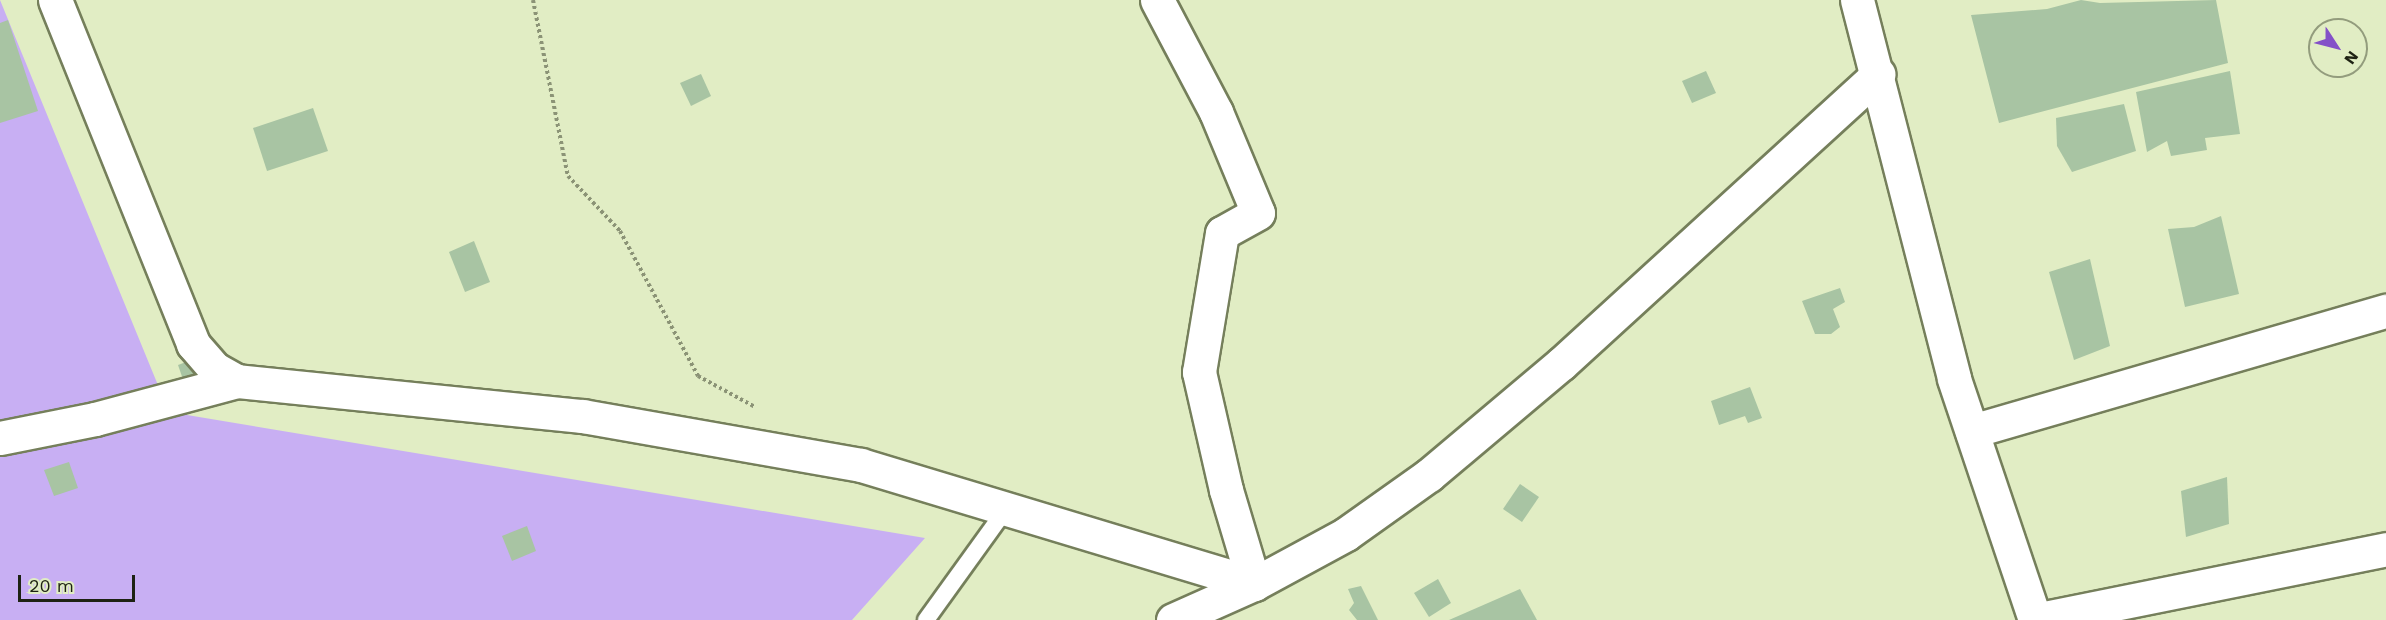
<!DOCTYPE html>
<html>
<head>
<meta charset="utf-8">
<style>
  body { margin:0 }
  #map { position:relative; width:2386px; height:620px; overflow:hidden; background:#e1edc4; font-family:"Work Sans",sans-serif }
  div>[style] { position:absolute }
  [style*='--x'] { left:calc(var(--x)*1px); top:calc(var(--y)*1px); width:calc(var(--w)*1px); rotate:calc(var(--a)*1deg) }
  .green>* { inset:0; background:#c8aff3 }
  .building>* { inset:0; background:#a8c4a3 }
  .path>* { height:4px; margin-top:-2px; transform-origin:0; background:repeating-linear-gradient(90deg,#8b9376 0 3px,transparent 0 6px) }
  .roads { filter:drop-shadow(2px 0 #757f5b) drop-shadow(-2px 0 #757f5b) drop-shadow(0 2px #757f5b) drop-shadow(0 -2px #757f5b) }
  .service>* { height:16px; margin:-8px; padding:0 8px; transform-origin:8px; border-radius:8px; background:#fff }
  .minor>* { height:33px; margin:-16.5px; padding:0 16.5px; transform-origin:16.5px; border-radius:16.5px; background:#fff }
  .trunk>* { height:33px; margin:-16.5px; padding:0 16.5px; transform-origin:16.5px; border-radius:16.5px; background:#fff }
  span { translate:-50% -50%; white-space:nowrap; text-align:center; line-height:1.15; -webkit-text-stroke:6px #e1edc4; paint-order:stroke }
  .north { position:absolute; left:2308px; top:18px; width:60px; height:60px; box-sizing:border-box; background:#e1edc4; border:2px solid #939c7d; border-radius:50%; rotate:126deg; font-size:16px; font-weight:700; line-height:24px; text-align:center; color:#1e2213 }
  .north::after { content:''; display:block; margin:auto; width:21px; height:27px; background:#8450c8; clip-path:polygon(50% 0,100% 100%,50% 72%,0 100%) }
  .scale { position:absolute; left:18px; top:575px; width:117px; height:27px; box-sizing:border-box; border:3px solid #1e2213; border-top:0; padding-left:8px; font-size:18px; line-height:21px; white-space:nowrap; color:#1e2213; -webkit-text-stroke:4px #e1edc4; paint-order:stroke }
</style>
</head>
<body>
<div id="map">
  <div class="green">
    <i style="clip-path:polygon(0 0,169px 412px,925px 538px,852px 620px,0 620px)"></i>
  </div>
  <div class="building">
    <i style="clip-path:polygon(2081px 0,2100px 3px,2216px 0,2228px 63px,1999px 123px,1971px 15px,2047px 9px)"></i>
    <i style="clip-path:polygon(8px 20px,38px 111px,0 123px,0 23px)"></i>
    <i style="clip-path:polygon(1706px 71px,1716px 93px,1692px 103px,1682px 81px)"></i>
    <i style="clip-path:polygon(2230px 71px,2240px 134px,2205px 138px,2207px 150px,2171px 156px,2167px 141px,2147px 152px,2136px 92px)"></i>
    <i style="clip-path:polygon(701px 74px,711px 96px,691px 106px,680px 83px)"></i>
    <i style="clip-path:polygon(2124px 104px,2136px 151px,2072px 172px,2057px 146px,2056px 118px)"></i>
    <i style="clip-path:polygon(313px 108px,328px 151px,267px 171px,253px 128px)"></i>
    <i style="clip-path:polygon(2221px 216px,2239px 294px,2185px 307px,2168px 229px,2194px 227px)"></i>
    <i style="clip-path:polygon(474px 241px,490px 282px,465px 292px,449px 252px)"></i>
    <i style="clip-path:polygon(2090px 259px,2110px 346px,2074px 360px,2049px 272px)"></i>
    <i style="clip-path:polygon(1840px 288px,1845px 302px,1833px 309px,1840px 327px,1831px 334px,1815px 334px,1802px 301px)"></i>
    <i style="clip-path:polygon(194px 359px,203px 386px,187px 391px,178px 365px)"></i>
    <i style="clip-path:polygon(1750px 387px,1762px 418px,1748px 423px,1745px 416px,1719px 425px,1711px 401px)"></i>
    <i style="clip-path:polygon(69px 462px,78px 488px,54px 496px,44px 470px)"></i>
    <i style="clip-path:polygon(2227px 477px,2229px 524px,2186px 537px,2181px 491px)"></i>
    <i style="clip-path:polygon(1520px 484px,1539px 497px,1522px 522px,1503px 509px)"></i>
    <i style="clip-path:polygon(527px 526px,536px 551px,512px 561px,502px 536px)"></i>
    <i style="clip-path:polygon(1438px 579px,1451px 603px,1429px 617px,1414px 593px)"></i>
    <i style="clip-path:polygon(1361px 586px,1378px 620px,1357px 620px,1349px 610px,1354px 603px,1348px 589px)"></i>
    <i style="clip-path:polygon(1520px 589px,1537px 620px,1449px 620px)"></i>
  </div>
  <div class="path">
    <i style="--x:533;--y:0;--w:179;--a:78.8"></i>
    <i style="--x:568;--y:176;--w:76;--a:46.6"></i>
    <i style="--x:620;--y:231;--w:165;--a:61.7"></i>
    <i style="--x:698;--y:376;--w:65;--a:28.5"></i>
  </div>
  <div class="roads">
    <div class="service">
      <i style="--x:926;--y:620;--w:137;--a:-54.2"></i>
    </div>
    <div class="minor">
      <i style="--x:55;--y:0;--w:371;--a:68.1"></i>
      <i style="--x:193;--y:344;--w:33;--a:49"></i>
      <i style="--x:215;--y:369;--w:25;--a:29"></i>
      <i style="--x:237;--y:381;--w:348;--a:5.8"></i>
      <i style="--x:583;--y:416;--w:282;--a:10"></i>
      <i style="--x:861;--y:465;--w:411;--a:16.8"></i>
      <i style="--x:1157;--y:0;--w:127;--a:62.2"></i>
      <i style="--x:1216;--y:112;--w:109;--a:67.4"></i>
      <i style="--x:1258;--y:213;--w:41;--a:150.9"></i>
      <i style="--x:1222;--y:233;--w:141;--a:99.4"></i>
      <i style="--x:1199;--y:372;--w:121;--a:77.1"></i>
      <i style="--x:1226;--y:490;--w:98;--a:73.4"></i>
      <i style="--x:1972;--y:431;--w:431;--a:-16.2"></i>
      <i style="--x:0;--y:438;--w:97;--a:-11.3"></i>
      <i style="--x:95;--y:419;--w:147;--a:-15"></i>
      <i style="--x:1173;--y:620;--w:89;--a:-24"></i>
      <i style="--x:1254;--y:584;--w:105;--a:-28.5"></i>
      <i style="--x:1346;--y:534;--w:102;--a:-35.4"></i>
      <i style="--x:1429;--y:475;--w:172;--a:-40.1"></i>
      <i style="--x:1561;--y:364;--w:430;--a:-42.4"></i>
      <i style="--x:2035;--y:620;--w:358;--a:-11.4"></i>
    </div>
    <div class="trunk">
      <i style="--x:1857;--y:0;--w:391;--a:75.6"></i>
      <i style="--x:1954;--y:379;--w:254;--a:71.4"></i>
    </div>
  </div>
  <div class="north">N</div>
  <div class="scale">20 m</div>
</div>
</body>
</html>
